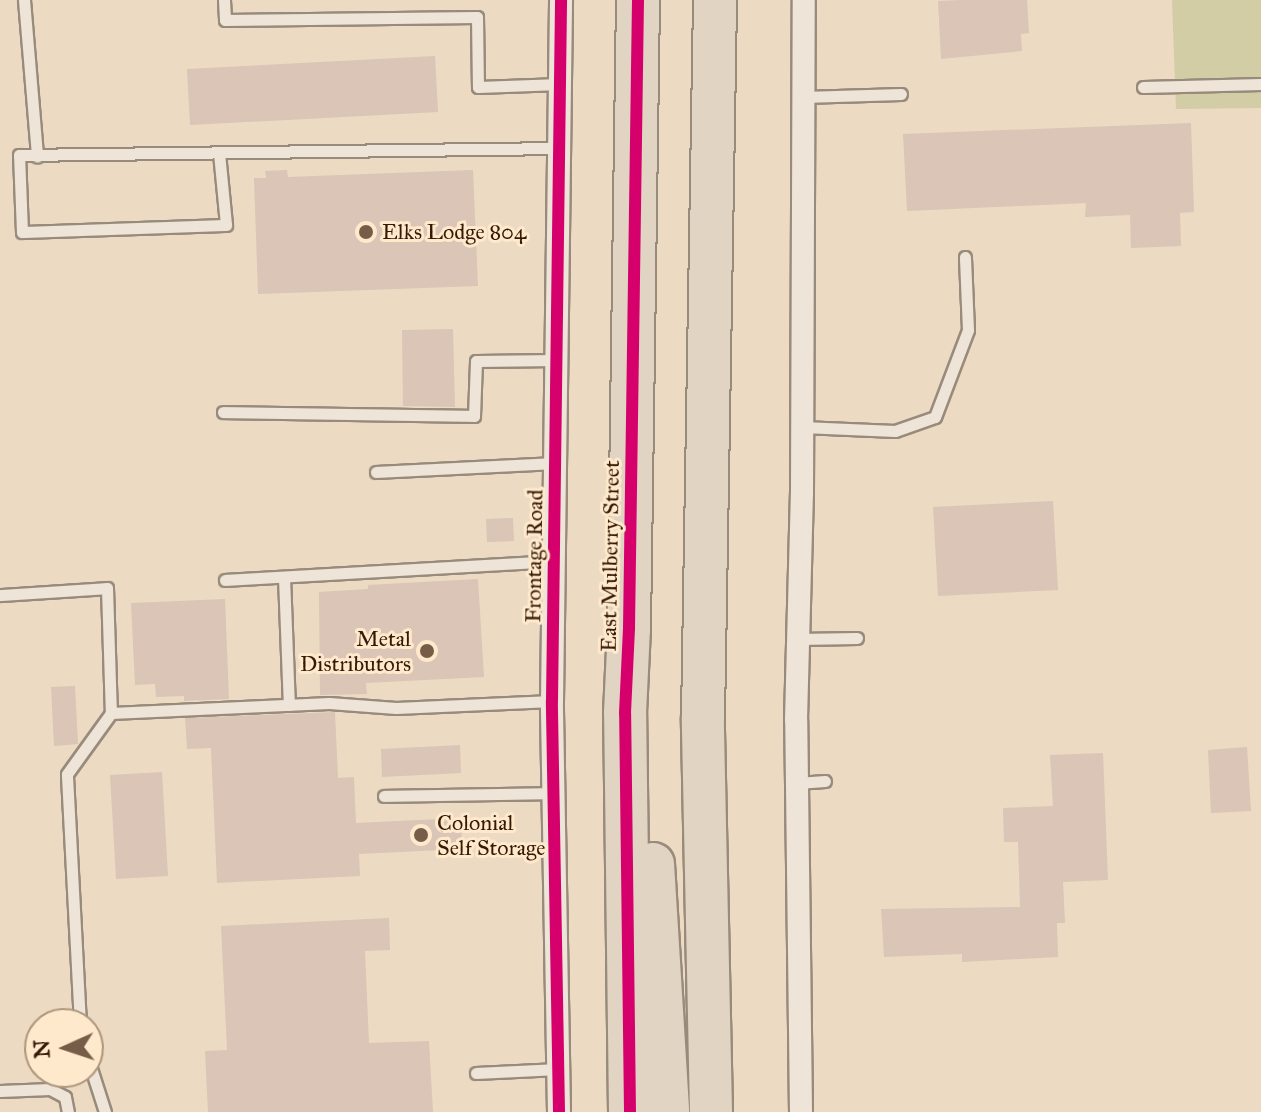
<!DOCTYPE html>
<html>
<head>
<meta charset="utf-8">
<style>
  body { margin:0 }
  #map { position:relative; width:1261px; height:1112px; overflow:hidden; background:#ecdac2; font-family:"IM FELL Great Primer",serif }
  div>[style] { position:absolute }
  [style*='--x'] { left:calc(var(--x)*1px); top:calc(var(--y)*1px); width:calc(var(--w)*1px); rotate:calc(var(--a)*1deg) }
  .green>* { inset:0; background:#d2cda5 }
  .building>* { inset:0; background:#dac5b6 }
  .roads { filter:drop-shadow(2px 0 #998b7c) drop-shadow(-2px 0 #998b7c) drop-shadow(0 2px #998b7c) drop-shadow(0 -2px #998b7c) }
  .lane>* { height:11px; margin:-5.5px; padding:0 5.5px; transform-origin:5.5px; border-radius:5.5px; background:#eee4d8 }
  .street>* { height:22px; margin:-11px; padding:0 11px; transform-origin:11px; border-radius:11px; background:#eee4d8 }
  .highway>* { height:42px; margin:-21px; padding:0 21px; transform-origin:21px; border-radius:21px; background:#e1d4c3 }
  .cycleway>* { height:12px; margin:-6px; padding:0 6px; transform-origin:6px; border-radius:6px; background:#d6006c }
  .dots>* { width:22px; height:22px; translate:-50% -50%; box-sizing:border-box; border:4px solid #fee9cc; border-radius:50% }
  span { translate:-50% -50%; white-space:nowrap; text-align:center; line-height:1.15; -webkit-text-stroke:6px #fee9cc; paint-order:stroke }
  .poi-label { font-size:22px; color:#351905 }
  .left { translate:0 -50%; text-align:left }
  .right { translate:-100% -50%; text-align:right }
  .street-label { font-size:22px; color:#351905 }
  .north { position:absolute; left:24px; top:1008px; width:80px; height:80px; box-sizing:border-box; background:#fee9cc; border:2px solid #ae967c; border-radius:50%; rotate:267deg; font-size:22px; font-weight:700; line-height:32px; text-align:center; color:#351905 }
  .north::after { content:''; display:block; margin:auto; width:28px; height:36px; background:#755d47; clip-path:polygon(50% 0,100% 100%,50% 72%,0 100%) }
</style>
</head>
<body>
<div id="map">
  <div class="green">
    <i style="clip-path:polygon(1172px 0,1261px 0,1261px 108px,1176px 109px)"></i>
  </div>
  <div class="building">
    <i style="clip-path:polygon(962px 0,1027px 0,1029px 33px,1021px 34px,1022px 51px,941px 59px,938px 1px)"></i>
    <i style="clip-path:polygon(435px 56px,438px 112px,190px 125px,187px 69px)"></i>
    <i style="clip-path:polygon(1191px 123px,1194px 212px,1180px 213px,1181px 246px,1131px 248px,1130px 215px,1085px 217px,1086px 203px,907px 211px,903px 134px)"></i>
    <i style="clip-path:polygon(287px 170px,288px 177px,473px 170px,478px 286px,258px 294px,254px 178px,266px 178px,265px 171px)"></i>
    <i style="clip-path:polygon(453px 329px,455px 407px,403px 406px,402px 330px)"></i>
    <i style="clip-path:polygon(1053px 501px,1058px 590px,938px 596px,933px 507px)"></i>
    <i style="clip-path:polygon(513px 518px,514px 541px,487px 542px,486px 519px)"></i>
    <i style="clip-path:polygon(478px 579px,484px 677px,366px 683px,367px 694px,320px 695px,319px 592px,368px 589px,368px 585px)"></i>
    <i style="clip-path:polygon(225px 599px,229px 699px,184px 701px,184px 696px,156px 697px,155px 684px,135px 685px,131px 603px)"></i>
    <i style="clip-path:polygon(75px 686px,78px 744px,54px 746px,51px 687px)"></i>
    <i style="clip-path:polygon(335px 712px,338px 778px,354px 777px,356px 823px,461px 818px,462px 849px,359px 854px,360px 876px,217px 883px,211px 748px,187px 749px,185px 718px)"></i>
    <i style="clip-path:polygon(460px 745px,461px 773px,382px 777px,381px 749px)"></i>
    <i style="clip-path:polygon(1247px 747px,1251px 811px,1211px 813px,1208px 750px)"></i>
    <i style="clip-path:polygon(1103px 753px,1108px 880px,1063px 882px,1065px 923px,1057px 923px,1058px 957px,962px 962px,962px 954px,884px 957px,881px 909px,1020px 907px,1018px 842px,1004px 842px,1003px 808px,1053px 806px,1050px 755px)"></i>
    <i style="clip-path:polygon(162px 772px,168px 876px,116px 879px,110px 775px)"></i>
    <i style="clip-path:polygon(389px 918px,390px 950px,365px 951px,369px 1043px,429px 1041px,433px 1112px,208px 1112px,205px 1051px,227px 1050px,221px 926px)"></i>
  </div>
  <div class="roads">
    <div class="lane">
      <i style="--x:24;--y:0;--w:157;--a:85.2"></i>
      <i style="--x:224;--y:0;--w:20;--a:87"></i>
      <i style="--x:225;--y:20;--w:252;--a:-0.7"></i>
      <i style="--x:477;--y:17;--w:70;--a:89.2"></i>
      <i style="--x:478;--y:87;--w:82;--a:-2.1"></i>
      <i style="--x:1143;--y:87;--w:118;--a:-1.5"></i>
      <i style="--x:803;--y:97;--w:98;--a:-1.8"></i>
      <i style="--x:219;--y:153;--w:72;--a:84.4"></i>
      <i style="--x:226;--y:225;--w:204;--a:178"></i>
      <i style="--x:22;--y:232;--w:77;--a:-92.2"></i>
      <i style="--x:19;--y:155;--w:539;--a:-0.74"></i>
      <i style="--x:223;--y:412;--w:251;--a:0.9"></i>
      <i style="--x:474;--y:416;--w:55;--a:-87.9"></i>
      <i style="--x:476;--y:361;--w:81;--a:-0.7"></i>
      <i style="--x:802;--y:427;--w:93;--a:2.5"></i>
      <i style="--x:895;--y:431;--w:42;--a:-19.3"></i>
      <i style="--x:935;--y:417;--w:93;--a:-69.2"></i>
      <i style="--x:968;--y:330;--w:73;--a:-92.4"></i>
      <i style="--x:376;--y:472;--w:179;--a:-2.9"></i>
      <i style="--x:284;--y:577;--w:128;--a:87.8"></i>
      <i style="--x:225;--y:580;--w:329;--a:-3.3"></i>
      <i style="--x:0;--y:595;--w:107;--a:-3.7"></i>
      <i style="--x:107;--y:588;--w:125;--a:88.2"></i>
      <i style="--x:111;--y:713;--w:218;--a:-2.6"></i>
      <i style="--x:329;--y:703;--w:67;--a:4.3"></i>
      <i style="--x:396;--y:708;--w:156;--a:-2.6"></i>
      <i style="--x:798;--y:639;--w:59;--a:-1"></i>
      <i style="--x:797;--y:783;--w:28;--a:-4"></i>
      <i style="--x:384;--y:796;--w:170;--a:-1"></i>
      <i style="--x:80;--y:1024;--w:250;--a:-93"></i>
      <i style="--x:67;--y:774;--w:75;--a:-54.2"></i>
      <i style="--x:88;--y:1059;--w:56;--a:72.2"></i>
      <i style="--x:476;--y:1073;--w:82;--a:-2.8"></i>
      <i style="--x:0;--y:1091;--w:50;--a:-2.3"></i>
      <i style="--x:50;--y:1089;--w:17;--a:28"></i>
      <i style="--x:65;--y:1097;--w:15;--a:79"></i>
    </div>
    <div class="street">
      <i style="--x:559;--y:1112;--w:411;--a:-91"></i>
      <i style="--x:552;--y:701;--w:701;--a:-89.26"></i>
      <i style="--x:801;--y:1112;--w:392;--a:-90.7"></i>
      <i style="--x:796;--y:720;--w:226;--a:-88.5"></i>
      <i style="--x:802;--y:494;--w:494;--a:-89.8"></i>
    </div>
    <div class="highway">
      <i style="--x:653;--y:864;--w:248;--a:86.5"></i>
      <i style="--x:630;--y:1112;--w:399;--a:-90.7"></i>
      <i style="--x:625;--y:713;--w:85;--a:-87.3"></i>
      <i style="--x:629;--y:628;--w:628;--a:-89.18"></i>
      <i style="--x:711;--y:1112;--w:394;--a:-91.2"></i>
      <i style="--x:703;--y:718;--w:718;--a:-89.04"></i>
    </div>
  </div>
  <div class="cycleway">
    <i style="--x:559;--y:1112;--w:411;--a:-91"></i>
    <i style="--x:552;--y:701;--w:701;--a:-89.26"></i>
    <i style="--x:630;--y:1112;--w:399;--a:-90.7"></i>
    <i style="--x:625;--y:713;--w:85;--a:-87.3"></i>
    <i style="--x:629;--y:628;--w:628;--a:-89.18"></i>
  </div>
  <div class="dots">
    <i style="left:366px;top:232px;background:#755d47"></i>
    <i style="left:427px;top:651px;background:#755d47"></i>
    <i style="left:421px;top:835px;background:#755d47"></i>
  </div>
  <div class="poi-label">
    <span class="left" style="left:382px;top:232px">Elks Lodge 804</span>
    <span class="right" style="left:411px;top:651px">Metal<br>Distributors</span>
    <span class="left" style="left:437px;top:835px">Colonial<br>Self Storage</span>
  </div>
  <div class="street-label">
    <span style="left:534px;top:556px;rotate:-89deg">Frontage Road</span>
    <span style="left:610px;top:556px;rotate:-89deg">East Mulberry Street</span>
  </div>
  <div class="north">N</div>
</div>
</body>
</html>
